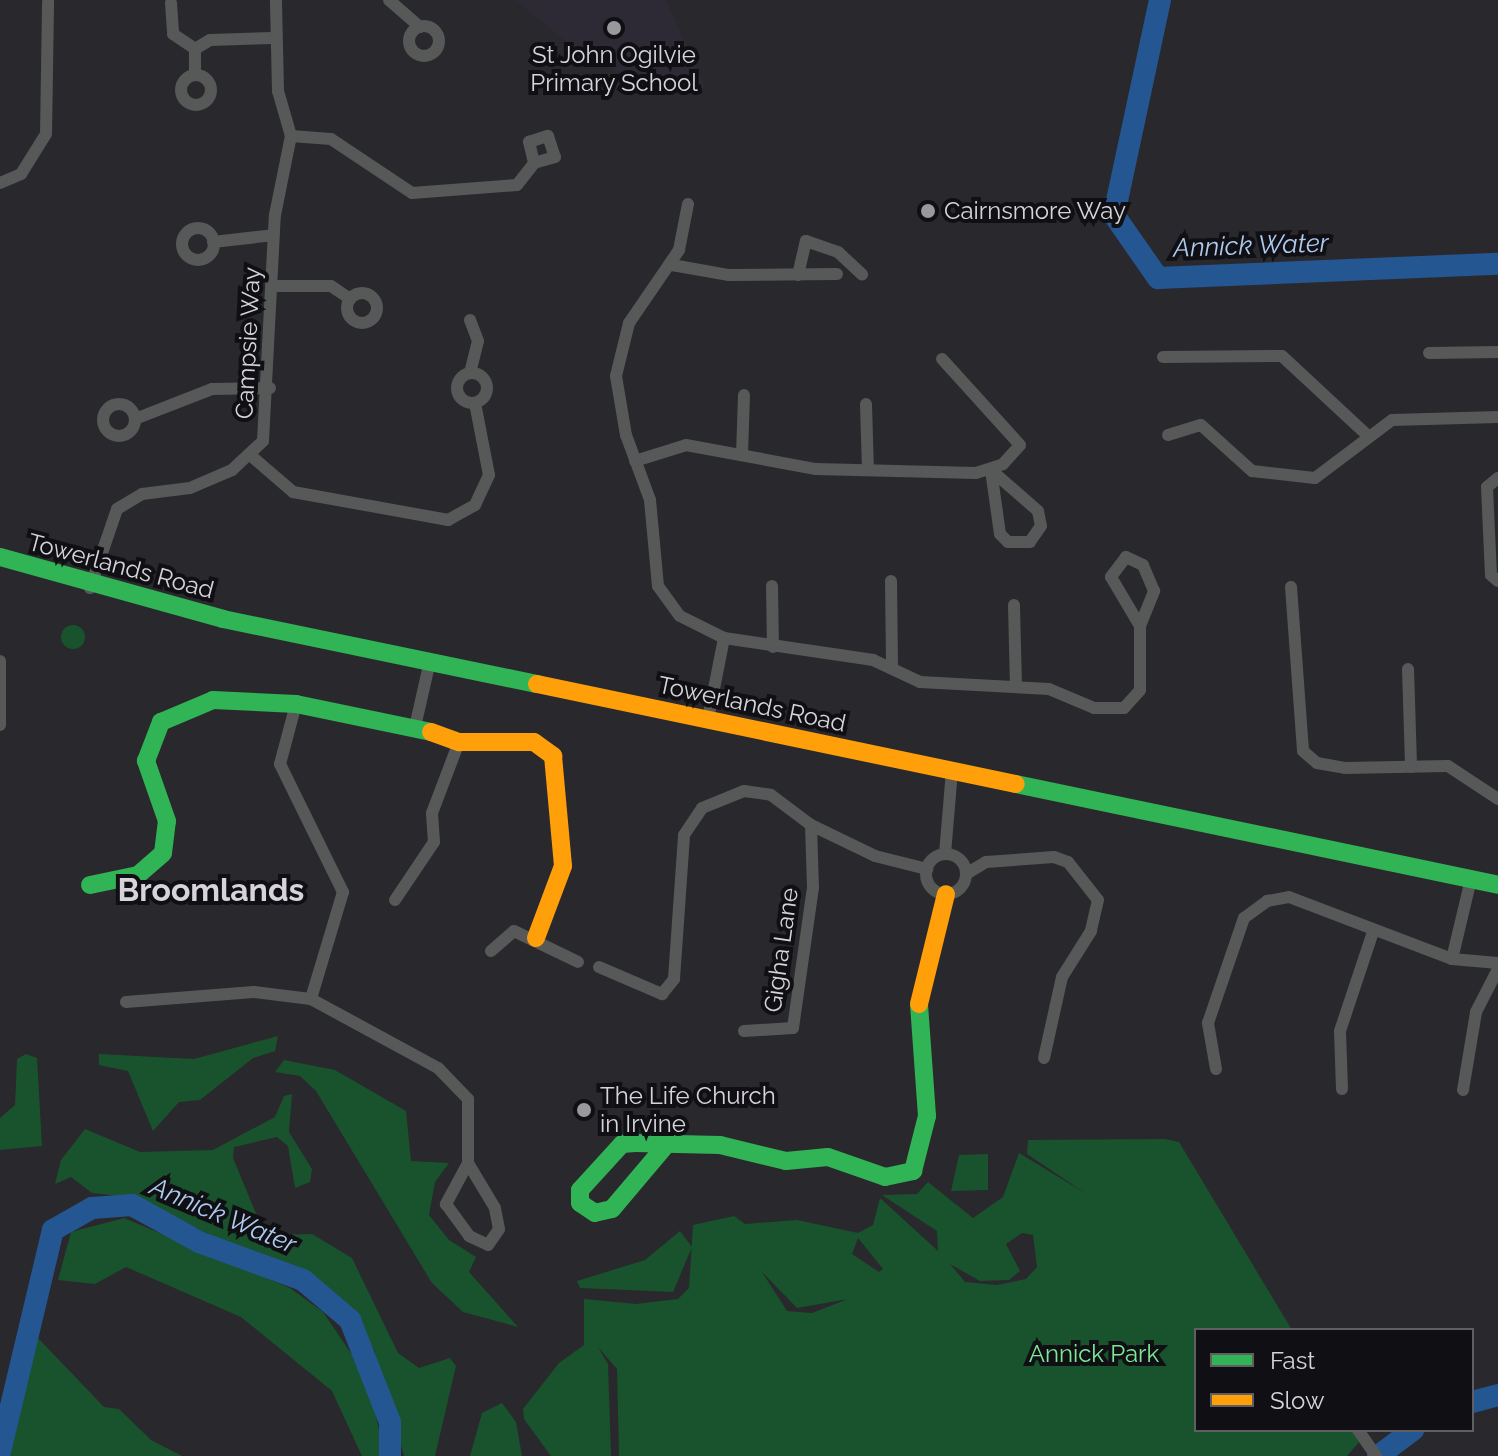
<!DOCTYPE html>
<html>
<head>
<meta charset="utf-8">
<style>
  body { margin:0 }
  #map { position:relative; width:1498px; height:1456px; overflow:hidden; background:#29282c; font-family:Raleway,sans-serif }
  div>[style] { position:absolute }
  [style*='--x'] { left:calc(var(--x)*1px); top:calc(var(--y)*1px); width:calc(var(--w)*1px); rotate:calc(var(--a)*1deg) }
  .built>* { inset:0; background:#2d2a36 }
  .green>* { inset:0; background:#18532d }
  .round { border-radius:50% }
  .river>* { height:22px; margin:-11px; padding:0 11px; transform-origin:11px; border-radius:11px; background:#245692 }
  .street>* { height:12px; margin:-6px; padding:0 6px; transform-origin:6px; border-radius:6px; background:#575858 }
  .street>.ring { margin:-6px; padding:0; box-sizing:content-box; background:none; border:12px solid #575858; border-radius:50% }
  .fast>* { height:18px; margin:-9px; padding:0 9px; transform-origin:9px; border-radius:9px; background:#30b455 }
  .slow>* { height:18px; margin:-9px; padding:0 9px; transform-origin:9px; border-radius:9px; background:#ff9f0a }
  .dots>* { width:22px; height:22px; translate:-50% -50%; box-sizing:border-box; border:4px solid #100f13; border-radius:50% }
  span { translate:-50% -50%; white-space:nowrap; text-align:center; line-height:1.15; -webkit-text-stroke:8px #100f13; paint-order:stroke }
  .poi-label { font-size:24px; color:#d6d4da }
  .left { translate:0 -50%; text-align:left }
  .street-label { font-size:24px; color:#d6d4da }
  .park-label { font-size:24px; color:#7ce898 }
  .water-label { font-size:26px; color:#aecaef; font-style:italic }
  .district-label { font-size:32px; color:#d6d4da; font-weight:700 }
  .legend { position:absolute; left:1194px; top:1328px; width:280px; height:104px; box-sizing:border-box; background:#100f13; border:2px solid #5f5e63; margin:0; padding:10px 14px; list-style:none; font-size:24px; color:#d6d4da }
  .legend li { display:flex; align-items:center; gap:16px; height:40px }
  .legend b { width:40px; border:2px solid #5f5e63 }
</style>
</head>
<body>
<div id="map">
  <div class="built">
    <i style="clip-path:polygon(516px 0,666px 0,706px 88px,663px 83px,658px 92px,574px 49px)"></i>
  </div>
  <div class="green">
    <i class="round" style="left:61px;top:625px;width:24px;height:24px"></i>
    <i style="clip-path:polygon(278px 1036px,275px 1051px,253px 1058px,200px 1100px,179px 1102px,153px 1131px,128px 1071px,99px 1065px,99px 1054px,194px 1059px)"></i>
    <i style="clip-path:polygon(26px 1054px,37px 1058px,42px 1146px,0 1150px,0 1118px,15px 1105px,17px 1059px)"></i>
    <i style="clip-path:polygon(284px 1060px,335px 1070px,406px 1111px,411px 1161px,449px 1163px,435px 1182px,429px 1215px,449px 1240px,476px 1257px,469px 1272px,518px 1327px,463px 1312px,432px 1283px,316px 1091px,300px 1076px,275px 1072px)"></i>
    <i style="clip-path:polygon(292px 1094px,289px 1132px,312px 1169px,310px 1182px,295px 1188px,288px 1146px,277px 1137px,234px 1147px,233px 1158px,257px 1216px,277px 1235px,312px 1234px,352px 1258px,398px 1353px,419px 1368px,450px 1358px,456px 1366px,435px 1456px,404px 1456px,374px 1350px,336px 1294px,130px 1197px,92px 1193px,71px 1177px,55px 1184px,61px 1160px,85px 1129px,140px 1152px,213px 1150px,275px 1117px,284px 1096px)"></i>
    <i style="clip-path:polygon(evenodd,1165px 1139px,1179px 1142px,1292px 1330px,1196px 1330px,1196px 1430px,1352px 1430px,1359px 1442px,1347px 1456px,619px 1456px,617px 1369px,598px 1347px,608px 1364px,611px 1456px,551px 1456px,524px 1419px,523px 1409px,559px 1363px,584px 1345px,584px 1299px,636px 1304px,678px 1299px,689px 1288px,693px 1225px,734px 1216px,745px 1224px,797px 1220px,858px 1233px,873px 1225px,880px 1198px,938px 1251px,937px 1231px,882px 1195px,917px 1194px,928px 1182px,973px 1218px,1003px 1197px,1019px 1153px,1085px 1193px,1027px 1154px,1028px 1140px,1165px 1139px,1022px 1233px,1033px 1235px,1037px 1267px,1026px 1279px,997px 1285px,965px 1282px,950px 1264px,980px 1281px,1009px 1280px,1020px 1271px,1006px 1244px,1022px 1233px,1165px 1139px,858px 1238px,883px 1269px,879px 1272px,852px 1254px,858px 1238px,1165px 1139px,762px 1272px,797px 1308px,848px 1299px,812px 1313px,787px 1311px,762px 1272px)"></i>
    <i style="clip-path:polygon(988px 1154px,988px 1190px,951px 1191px,959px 1155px)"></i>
    <i style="clip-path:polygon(124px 1218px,290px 1288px,323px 1312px,367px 1377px,385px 1456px,362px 1456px,332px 1391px,241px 1317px,126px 1267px,95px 1284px,58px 1280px,71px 1232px)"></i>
    <i style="clip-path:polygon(680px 1231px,692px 1247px,673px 1292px,580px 1288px,577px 1281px,645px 1260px)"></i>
    <i style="clip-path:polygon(37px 1337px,104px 1407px,119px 1409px,151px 1440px,182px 1456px,10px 1456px)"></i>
    <i style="clip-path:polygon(502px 1403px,516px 1422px,522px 1456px,470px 1456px,482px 1413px)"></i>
  </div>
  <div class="river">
    <i style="--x:1160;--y:0;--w:220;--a:102.1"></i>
    <i style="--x:1114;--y:215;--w:77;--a:55.1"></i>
    <i style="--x:1158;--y:278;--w:340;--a:-2.4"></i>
    <i style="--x:1472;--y:1402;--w:27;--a:-15"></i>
    <i style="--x:0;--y:1452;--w:228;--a:-76.6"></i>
    <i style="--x:53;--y:1230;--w:45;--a:-29.4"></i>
    <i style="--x:92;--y:1208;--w:40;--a:-4.3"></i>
    <i style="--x:132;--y:1205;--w:77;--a:28.9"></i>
    <i style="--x:199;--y:1242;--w:111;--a:20.1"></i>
    <i style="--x:303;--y:1280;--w:62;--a:40.4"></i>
    <i style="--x:350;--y:1320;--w:110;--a:68.6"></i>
    <i style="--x:390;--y:1422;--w:34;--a:90"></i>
    <i style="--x:1378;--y:1456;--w:44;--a:-36.6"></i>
  </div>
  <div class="street">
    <i style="--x:389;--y:0;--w:41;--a:41.1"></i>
    <i style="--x:171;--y:3;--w:31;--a:86"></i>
    <i style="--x:173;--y:34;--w:27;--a:34"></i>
    <i class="ring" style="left:409px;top:26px;width:18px;height:18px"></i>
    <i class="ring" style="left:181px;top:75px;width:18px;height:18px"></i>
    <i style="--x:195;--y:75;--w:26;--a:-90"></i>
    <i style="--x:195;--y:49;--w:17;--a:-31"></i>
    <i style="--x:210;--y:40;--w:63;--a:-1.8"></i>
    <i style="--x:291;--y:136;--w:40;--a:4.3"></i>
    <i style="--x:331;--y:139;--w:97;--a:33.7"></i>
    <i style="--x:412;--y:193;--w:105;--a:-4.4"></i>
    <i style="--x:517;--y:185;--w:28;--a:-52"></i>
    <i style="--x:534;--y:163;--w:22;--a:-103"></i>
    <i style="--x:529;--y:142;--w:20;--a:-18"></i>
    <i style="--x:548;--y:136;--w:22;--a:72"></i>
    <i style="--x:555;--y:157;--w:22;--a:164"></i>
    <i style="--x:0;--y:183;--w:23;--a:-23"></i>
    <i style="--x:21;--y:174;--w:47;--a:-58"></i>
    <i style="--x:46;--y:134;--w:132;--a:-89.1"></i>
    <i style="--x:688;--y:204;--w:47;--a:101.1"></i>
    <i style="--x:679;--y:250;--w:88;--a:124.4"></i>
    <i style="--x:629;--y:323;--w:55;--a:103.8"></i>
    <i style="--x:616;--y:376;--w:60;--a:80.4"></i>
    <i style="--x:626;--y:435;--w:69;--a:69.7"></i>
    <i style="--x:650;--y:500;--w:86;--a:84.7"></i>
    <i style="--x:658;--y:586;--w:37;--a:54"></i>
    <i style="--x:680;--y:616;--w:49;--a:26.6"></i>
    <i class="ring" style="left:182px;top:228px;width:20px;height:20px"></i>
    <i style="--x:213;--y:242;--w:61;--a:-6.5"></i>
    <i style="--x:672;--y:265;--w:58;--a:10"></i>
    <i style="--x:729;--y:275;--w:108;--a:-0.5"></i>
    <i style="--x:798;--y:275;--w:35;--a:-77"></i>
    <i style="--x:806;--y:241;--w:34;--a:19"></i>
    <i style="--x:838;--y:252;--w:33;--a:43"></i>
    <i style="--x:276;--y:286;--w:55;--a:0"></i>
    <i style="--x:331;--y:286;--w:23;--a:34"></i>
    <i class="ring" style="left:347px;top:293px;width:18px;height:18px"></i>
    <i style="--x:470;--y:320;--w:22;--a:69"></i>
    <i style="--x:478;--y:341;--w:33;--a:104"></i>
    <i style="--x:1429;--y:353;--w:69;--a:-0.8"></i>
    <i style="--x:1163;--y:357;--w:119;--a:-0.5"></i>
    <i style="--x:1282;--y:356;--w:117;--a:42.9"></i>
    <i class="ring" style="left:457px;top:373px;width:18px;height:18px"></i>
    <i style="--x:866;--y:404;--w:66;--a:88.3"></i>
    <i class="ring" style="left:103px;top:404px;width:20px;height:20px"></i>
    <i style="--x:135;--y:419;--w:83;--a:-21.3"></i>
    <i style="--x:212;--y:389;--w:58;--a:-1"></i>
    <i style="--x:1168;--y:435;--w:34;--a:-17"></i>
    <i style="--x:1201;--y:425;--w:69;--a:42"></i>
    <i style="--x:1252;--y:471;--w:63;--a:6.3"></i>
    <i style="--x:1315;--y:478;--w:96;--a:-37"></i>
    <i style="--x:1392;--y:420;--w:106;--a:-1.6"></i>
    <i style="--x:250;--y:455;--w:57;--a:40.7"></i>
    <i style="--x:293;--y:492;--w:158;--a:10.2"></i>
    <i style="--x:448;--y:520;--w:31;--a:-29"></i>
    <i style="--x:475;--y:505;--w:33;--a:-65"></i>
    <i style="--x:489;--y:475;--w:73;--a:-101"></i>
    <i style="--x:742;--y:455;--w:60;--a:-88.1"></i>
    <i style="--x:635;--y:461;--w:53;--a:-17.4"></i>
    <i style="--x:686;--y:445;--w:132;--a:10.5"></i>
    <i style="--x:816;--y:469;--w:160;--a:1.4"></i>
    <i style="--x:976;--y:473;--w:28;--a:-18"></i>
    <i style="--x:1003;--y:464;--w:25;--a:-48"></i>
    <i style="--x:1020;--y:445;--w:116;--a:-132.2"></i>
    <i style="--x:991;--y:470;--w:62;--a:41.1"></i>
    <i style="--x:1038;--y:511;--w:15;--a:79"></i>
    <i style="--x:1041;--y:526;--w:19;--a:125"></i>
    <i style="--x:1030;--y:542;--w:22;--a:180"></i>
    <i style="--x:1008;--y:542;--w:11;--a:-135"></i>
    <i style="--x:1000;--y:534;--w:65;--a:-98"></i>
    <i style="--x:1498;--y:478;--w:14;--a:141"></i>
    <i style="--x:1487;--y:487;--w:88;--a:87.4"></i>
    <i style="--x:1491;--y:575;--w:9;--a:41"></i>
    <i style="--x:891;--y:581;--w:85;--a:89.3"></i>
    <i style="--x:772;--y:586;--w:61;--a:89.1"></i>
    <i style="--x:1291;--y:587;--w:164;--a:85.8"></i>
    <i style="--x:1303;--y:751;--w:18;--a:41"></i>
    <i style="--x:1317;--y:763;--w:28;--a:10"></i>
    <i style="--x:1345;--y:768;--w:103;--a:-1.1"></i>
    <i style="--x:1448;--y:766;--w:60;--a:33.4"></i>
    <i style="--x:90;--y:588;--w:83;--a:-71.1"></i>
    <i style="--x:117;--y:509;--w:29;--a:-31"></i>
    <i style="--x:142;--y:494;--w:48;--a:-7.1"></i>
    <i style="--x:190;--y:488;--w:46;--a:-23.2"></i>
    <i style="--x:232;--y:470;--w:42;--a:-43.1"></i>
    <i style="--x:263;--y:441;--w:226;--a:-87"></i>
    <i style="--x:275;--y:215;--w:81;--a:-78.6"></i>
    <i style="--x:291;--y:136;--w:47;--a:-106.1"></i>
    <i style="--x:278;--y:91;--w:91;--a:-91.3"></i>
    <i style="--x:1014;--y:605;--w:81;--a:88.6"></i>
    <i style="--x:0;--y:661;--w:64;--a:90"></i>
    <i style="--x:1408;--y:669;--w:98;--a:88.2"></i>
    <i style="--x:296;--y:704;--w:62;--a:104.9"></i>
    <i style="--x:280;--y:764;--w:143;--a:63.8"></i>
    <i style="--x:343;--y:892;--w:112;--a:106.7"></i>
    <i style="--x:708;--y:719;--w:83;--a:-78.8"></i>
    <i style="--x:724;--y:638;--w:151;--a:8.4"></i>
    <i style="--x:873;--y:660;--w:52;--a:25.1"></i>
    <i style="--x:920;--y:682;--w:129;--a:3.1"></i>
    <i style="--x:1049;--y:689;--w:49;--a:22.9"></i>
    <i style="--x:1094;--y:708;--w:30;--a:0"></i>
    <i style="--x:1124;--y:708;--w:24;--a:-48"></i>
    <i style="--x:1140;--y:690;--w:64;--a:-90"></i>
    <i style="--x:1140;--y:626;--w:38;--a:-68"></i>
    <i style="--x:1154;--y:591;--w:28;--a:-113"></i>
    <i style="--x:1143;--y:565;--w:19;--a:-155"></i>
    <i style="--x:1126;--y:557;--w:25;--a:127"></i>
    <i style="--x:1111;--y:577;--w:57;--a:59.4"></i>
    <i style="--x:415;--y:727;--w:68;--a:-77.2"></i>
    <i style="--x:945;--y:854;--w:83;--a:-85.2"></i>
    <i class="ring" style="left:926px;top:854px;width:28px;height:28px"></i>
    <i style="--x:966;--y:874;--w:23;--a:-31"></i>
    <i style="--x:986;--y:862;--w:68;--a:-4.2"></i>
    <i style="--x:1054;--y:857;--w:15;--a:20"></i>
    <i style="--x:1068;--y:862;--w:48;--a:51.7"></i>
    <i style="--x:1098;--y:900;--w:32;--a:103"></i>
    <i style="--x:1091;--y:931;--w:54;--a:122.2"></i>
    <i style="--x:1062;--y:977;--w:83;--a:102.5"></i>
    <i style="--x:395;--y:900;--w:70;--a:-56.1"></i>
    <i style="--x:434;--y:842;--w:29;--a:-94"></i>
    <i style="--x:432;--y:813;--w:76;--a:-69.2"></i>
    <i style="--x:491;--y:951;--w:30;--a:-41"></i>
    <i style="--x:514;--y:931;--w:71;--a:25.8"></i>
    <i style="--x:1452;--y:959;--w:82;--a:-76.6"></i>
    <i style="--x:599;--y:967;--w:69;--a:23.2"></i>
    <i style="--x:662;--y:994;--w:19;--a:-51"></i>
    <i style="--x:674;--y:979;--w:144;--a:-86"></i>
    <i style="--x:684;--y:835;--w:32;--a:-56"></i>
    <i style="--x:702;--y:808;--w:45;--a:-22"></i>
    <i style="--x:744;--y:791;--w:27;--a:8"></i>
    <i style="--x:771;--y:795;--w:50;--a:36.9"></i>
    <i style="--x:811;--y:825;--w:71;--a:25.8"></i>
    <i style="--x:875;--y:856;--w:54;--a:14"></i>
    <i style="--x:126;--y:1002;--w:128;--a:-4.5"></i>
    <i style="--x:254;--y:992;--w:57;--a:7"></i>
    <i style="--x:311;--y:999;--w:145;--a:28.5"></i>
    <i style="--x:438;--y:1068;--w:43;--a:45.9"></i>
    <i style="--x:468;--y:1099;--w:64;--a:90"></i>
    <i style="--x:468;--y:1163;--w:47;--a:118.2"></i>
    <i style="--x:446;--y:1204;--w:39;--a:54"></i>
    <i style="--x:469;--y:1236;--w:21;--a:25"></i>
    <i style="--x:488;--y:1245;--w:19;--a:-55"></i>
    <i style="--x:499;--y:1229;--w:21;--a:-101"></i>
    <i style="--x:495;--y:1208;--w:52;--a:-121"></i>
    <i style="--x:744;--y:1031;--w:49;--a:-3.5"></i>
    <i style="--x:793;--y:1028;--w:141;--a:-81.9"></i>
    <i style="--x:813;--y:888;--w:63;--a:-91.8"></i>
    <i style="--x:1216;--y:1069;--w:47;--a:-99.9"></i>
    <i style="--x:1208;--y:1023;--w:111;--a:-71.1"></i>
    <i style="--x:1244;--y:918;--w:29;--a:-36"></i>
    <i style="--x:1267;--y:901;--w:22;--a:-10"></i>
    <i style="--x:1289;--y:897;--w:174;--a:20.8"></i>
    <i style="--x:1452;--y:959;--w:46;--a:5"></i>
    <i style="--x:1342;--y:1089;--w:58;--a:-92"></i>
    <i style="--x:1340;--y:1031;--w:104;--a:-71.6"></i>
    <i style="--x:1463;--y:1090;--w:79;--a:-80.5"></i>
    <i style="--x:1476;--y:1012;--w:48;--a:-62.9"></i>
    <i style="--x:1358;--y:1430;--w:32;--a:55"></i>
  </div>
  <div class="fast">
    <i style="--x:0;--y:557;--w:231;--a:15.5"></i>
    <i style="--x:223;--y:619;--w:321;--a:11.7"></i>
    <i style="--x:1016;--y:784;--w:492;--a:11.8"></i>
    <i style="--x:90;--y:885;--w:49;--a:-11.8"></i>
    <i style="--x:138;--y:875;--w:33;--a:-41"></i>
    <i style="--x:163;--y:853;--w:32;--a:-83"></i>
    <i style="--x:167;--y:821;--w:64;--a:-109.3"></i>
    <i style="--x:146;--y:761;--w:42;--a:-69"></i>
    <i style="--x:161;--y:722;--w:56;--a:-22.9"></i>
    <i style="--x:213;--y:700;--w:83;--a:2.8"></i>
    <i style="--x:296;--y:704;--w:138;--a:11.7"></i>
    <i style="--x:667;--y:1144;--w:85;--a:130.2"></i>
    <i style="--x:612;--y:1209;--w:17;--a:167"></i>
    <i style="--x:595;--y:1213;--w:18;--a:-146"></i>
    <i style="--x:580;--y:1203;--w:13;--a:-90"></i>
    <i style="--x:580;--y:1190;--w:62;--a:-47.6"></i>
    <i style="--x:622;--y:1144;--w:13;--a:-4"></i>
    <i style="--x:635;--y:1143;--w:85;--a:1.3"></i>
    <i style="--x:720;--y:1145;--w:68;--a:13.6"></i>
    <i style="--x:786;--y:1161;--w:42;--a:-5.4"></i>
    <i style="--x:828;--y:1157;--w:60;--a:19.3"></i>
    <i style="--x:885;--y:1177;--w:29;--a:-12"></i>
    <i style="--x:913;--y:1171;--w:57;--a:-75.7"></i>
    <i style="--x:927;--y:1116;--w:112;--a:-94.1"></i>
  </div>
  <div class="slow">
    <i style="--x:537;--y:684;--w:489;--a:11.8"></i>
    <i style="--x:431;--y:732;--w:30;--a:20"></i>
    <i style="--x:459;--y:742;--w:75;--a:0"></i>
    <i style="--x:534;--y:742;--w:24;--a:36"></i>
    <i style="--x:553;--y:756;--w:110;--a:84.8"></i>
    <i style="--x:563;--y:866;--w:77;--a:110.6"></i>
    <i style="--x:919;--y:1004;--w:113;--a:-76.2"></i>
  </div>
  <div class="dots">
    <i style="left:614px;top:28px;background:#99989d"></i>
    <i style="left:928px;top:211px;background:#99989d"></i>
    <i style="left:584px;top:1110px;background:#99989d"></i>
  </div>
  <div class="poi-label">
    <span style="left:614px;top:69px">St John Ogilvie<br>Primary School</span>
    <span class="left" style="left:944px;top:211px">Cairnsmore Way</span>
    <span class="left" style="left:600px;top:1110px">The Life Church<br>in Irvine</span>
  </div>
  <div class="street-label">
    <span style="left:248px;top:343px;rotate:-87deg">Campsie Way</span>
    <span style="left:121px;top:566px;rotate:15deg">Towerlands Road</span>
    <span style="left:752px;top:704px;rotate:12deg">Towerlands Road</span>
    <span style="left:781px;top:950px;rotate:-82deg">Gigha Lane</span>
  </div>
  <div class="park-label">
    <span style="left:1094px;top:1354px">Annick Park</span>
  </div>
  <div class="water-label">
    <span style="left:1251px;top:246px;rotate:-2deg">Annick Water</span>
    <span style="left:223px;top:1216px;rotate:23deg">Annick Water</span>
  </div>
  <div class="district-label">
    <span style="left:211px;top:890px">Broomlands</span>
  </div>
  <ul class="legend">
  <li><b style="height:10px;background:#30b455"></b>Fast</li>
  <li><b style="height:10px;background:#ff9f0a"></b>Slow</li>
  </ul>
</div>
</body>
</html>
